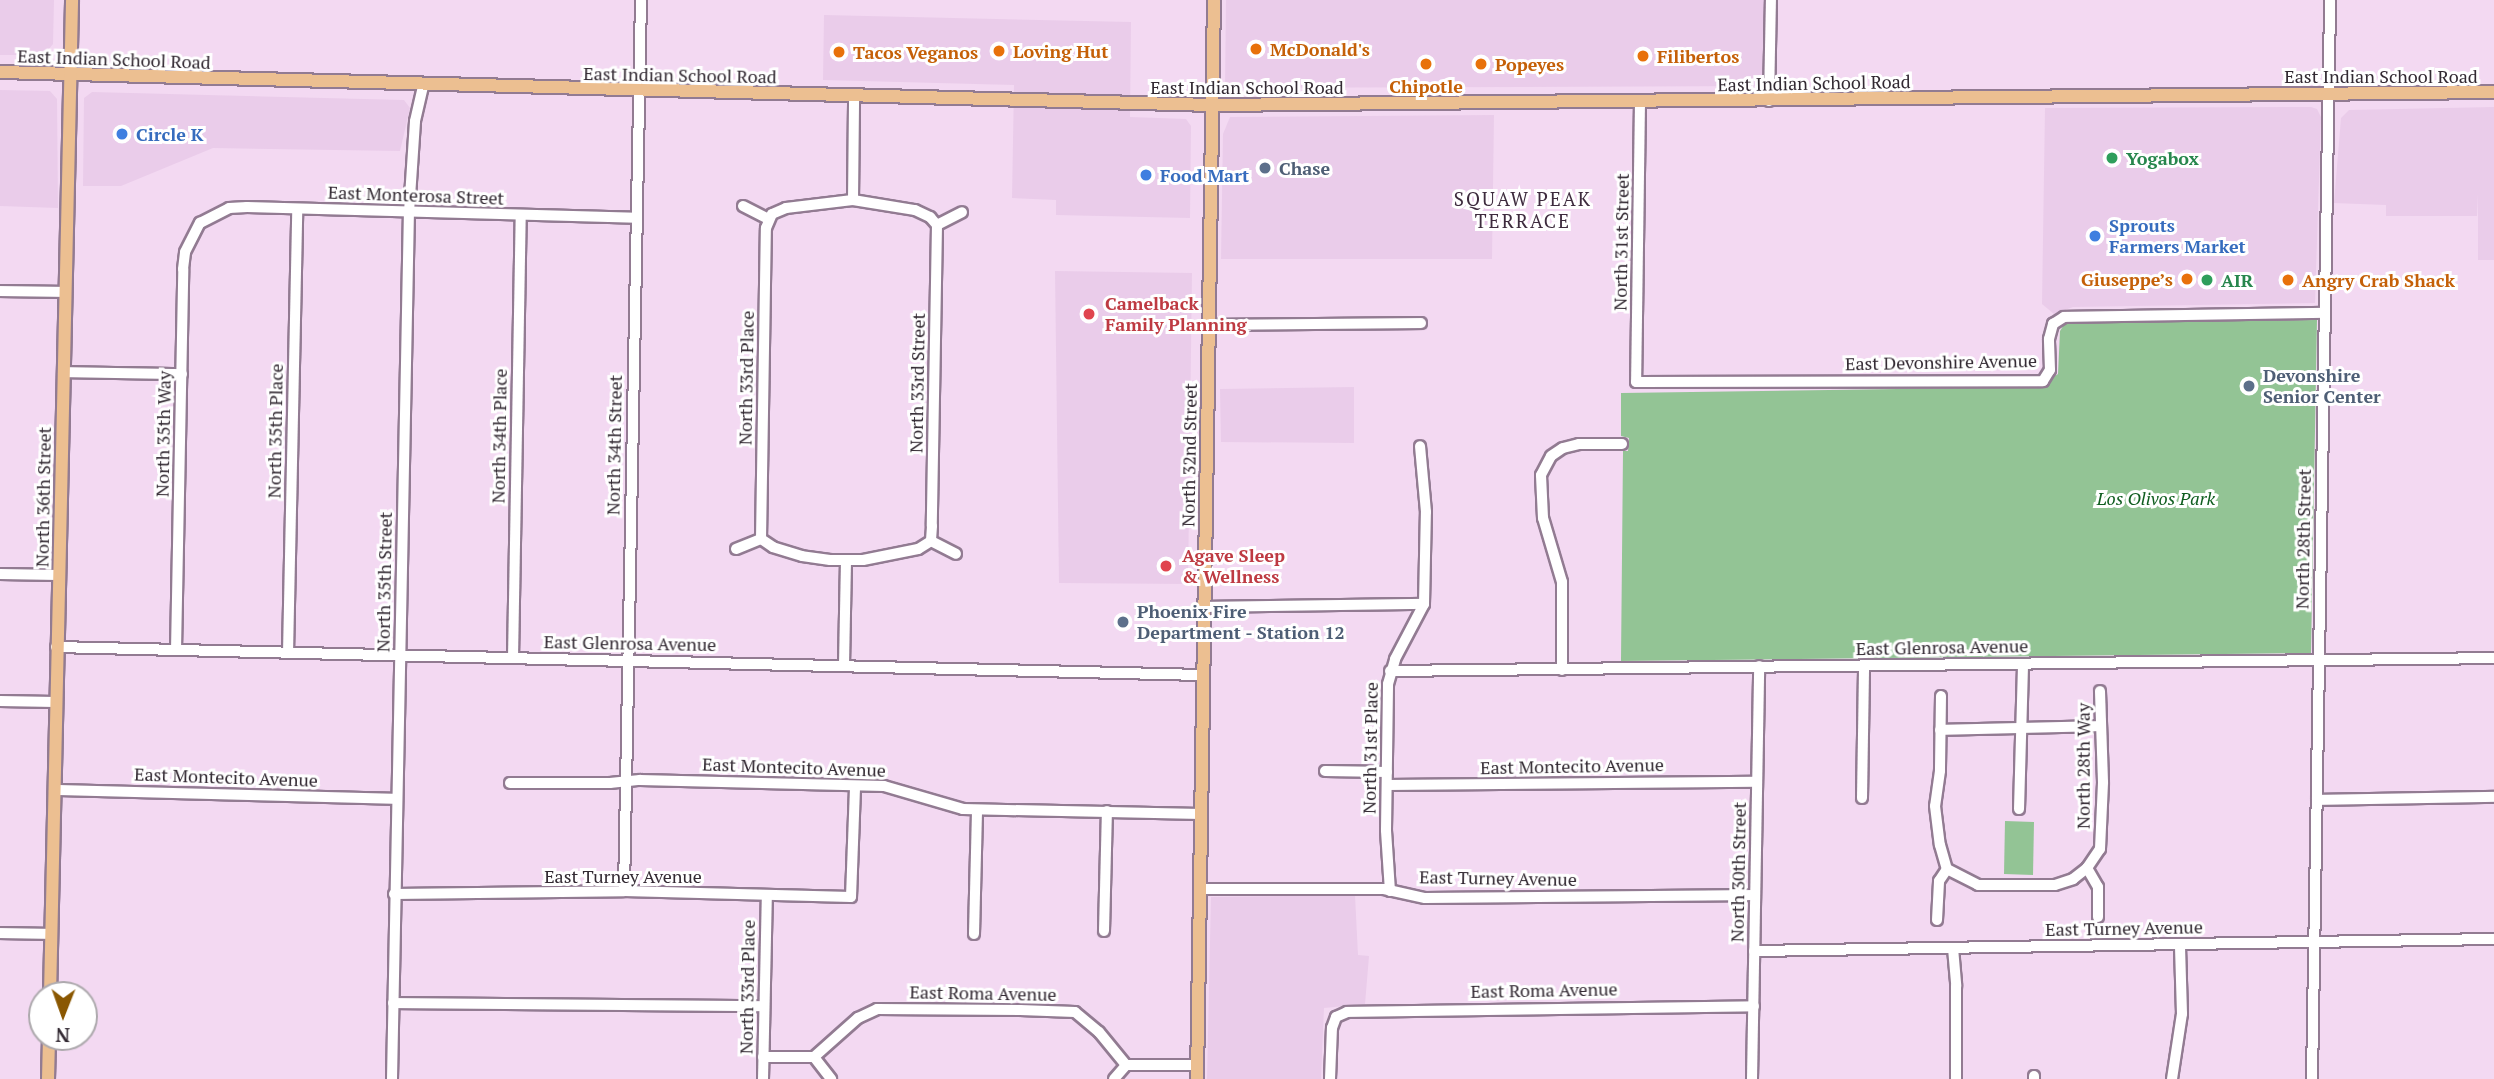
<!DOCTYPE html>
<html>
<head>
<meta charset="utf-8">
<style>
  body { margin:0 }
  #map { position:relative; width:2494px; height:1079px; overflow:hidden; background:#f3d9f2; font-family:"PT Serif",serif }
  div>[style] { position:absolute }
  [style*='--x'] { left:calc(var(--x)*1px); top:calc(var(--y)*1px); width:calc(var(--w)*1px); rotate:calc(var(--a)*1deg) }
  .built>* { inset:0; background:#eaccea }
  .green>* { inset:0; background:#93c495 }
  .roads { filter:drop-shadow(2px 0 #927b92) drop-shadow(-2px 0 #927b92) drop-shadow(0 2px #927b92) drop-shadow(0 -2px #927b92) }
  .minor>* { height:10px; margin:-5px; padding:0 5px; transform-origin:5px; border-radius:5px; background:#fff }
  .major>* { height:12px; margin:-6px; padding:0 6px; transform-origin:6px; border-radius:6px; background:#ecbf91 }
  .dots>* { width:19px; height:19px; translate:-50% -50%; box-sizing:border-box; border:4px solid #fff; border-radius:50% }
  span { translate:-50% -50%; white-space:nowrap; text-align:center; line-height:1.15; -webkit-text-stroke:6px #fff; paint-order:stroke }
  .food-label { font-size:18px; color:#c56008; font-weight:700 }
  .left { translate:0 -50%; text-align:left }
  .right { translate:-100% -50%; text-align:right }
  .street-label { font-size:18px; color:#322932 }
  .shop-label { font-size:18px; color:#366cbe; font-weight:700 }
  .leisure-label { font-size:18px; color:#27864d; font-weight:700 }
  .service-label { font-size:18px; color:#4e5e75; font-weight:700 }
  .health-label { font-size:18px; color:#be3a42; font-weight:700 }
  .park-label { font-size:18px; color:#105e20; font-style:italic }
  .neighbourhood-label { font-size:19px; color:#3e2b3e; letter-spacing:2px }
  .north { position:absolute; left:28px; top:981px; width:70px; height:70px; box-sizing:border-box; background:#fff; border:2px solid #ada9ad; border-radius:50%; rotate:181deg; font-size:19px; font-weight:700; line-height:28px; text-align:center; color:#322932 }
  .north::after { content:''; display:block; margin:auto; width:24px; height:32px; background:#8a5701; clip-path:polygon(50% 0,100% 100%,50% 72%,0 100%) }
</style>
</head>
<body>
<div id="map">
  <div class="built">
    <i style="clip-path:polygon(0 0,54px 0,53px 44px,44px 55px,0 55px)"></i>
    <i style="clip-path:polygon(1226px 0,1764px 0,1763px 86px,1225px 88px)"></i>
    <i style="clip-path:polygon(824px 15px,1131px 22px,1130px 117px,1186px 119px,1191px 126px,1190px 218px,1056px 215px,1056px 200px,1012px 198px,1014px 85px,823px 80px)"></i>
    <i style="clip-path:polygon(0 90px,50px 91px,57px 99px,58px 208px,0 206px)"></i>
    <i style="clip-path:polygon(92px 92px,404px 100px,410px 108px,400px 151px,213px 148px,121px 186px,83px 186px,84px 98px)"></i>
    <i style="clip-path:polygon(2311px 107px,2317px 109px,2321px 117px,2315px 303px,2073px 307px,2054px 314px,2042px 304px,2045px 108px)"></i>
    <i style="clip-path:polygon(2494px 107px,2494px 260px,2478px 260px,2478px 194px,2477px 216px,2386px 216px,2386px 205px,2334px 203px,2341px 118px,2349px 110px)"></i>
    <i style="clip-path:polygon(1494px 115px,1492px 259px,1221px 259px,1223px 134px,1230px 117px)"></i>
    <i style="clip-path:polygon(1055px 271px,1192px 273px,1188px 584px,1059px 583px)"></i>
    <i style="clip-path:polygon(1354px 387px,1354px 443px,1221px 442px,1220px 389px)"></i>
    <i style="clip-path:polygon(1355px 895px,1358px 955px,1369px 956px,1365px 1004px,1324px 1008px,1321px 1079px,1207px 1079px,1211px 897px)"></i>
  </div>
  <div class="green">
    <i style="clip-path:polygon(2317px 320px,2311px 653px,1621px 661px,1623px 451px,1628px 451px,1629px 438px,1621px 436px,1621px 393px,2039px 387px,2058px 374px,2060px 331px,2065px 323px)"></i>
    <i style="clip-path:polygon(2005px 821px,2034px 822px,2033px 875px,2004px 874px)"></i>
  </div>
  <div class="roads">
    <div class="minor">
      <i style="--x:1769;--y:101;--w:101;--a:-88.9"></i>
      <i style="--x:1640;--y:102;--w:280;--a:90.8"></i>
      <i style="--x:1636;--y:382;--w:407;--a:-0.1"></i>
      <i style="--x:2043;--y:381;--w:13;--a:-58"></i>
      <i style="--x:2050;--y:370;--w:31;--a:-92"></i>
      <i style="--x:2049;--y:339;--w:16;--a:-75"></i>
      <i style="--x:2053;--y:324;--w:13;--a:-32"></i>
      <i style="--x:2064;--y:317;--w:259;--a:-0.9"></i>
      <i style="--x:853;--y:200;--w:63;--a:9.2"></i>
      <i style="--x:915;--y:210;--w:17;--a:25"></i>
      <i style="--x:930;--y:217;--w:11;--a:49"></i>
      <i style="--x:937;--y:225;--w:301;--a:91"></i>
      <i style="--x:932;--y:526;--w:15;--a:94"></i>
      <i style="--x:931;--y:541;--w:15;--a:148"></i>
      <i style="--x:918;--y:549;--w:56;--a:168.7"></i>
      <i style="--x:863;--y:560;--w:33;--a:180"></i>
      <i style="--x:830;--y:560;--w:28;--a:-172"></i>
      <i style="--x:802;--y:556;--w:30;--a:-163"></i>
      <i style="--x:773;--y:547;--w:14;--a:-146"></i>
      <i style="--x:761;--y:539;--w:311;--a:-89.1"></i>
      <i style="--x:766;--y:228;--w:15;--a:-67"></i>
      <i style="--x:772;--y:214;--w:15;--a:-23"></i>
      <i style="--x:786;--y:208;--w:67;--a:-6.8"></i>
      <i style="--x:853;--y:200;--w:103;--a:-89.4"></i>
      <i style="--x:743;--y:206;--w:28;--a:27"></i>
      <i style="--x:937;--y:225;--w:28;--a:-27"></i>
      <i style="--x:0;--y:291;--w:65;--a:0.9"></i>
      <i style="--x:1209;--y:325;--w:212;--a:-0.5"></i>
      <i style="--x:63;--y:372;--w:119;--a:1"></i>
      <i style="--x:931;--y:541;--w:28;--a:27"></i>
      <i style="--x:736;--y:549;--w:27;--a:-22"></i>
      <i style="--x:0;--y:574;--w:58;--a:1"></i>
      <i style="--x:1204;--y:607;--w:220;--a:-0.8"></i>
      <i style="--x:56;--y:647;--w:1147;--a:1.4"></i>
      <i style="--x:176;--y:650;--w:381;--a:-88.9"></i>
      <i style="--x:183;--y:269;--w:17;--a:-83"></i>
      <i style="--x:185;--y:252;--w:33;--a:-63"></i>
      <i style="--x:200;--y:223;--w:33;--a:-27"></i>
      <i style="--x:229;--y:208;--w:18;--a:-3"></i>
      <i style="--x:247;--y:207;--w:389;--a:1.6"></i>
      <i style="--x:288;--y:653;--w:444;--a:-88.8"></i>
      <i style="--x:513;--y:658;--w:442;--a:-89"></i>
      <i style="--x:844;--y:665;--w:105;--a:-88.9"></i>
      <i style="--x:1562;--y:670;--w:88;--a:-90"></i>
      <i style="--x:1562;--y:582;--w:67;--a:-106.5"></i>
      <i style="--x:1543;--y:518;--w:43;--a:-92.7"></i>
      <i style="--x:1541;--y:475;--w:21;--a:-62"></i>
      <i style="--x:1551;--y:456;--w:14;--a:-34"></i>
      <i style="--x:1563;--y:448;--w:16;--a:-14"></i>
      <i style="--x:1579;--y:444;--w:43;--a:0"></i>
      <i style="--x:1390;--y:671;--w:1104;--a:-0.67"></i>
      <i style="--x:1941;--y:696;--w:75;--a:90.8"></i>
      <i style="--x:1940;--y:771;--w:35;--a:98"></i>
      <i style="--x:1935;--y:806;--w:39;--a:83"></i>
      <i style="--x:1940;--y:845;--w:25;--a:74"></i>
      <i style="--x:0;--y:701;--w:55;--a:1"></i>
      <i style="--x:1940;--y:730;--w:159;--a:-1.4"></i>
      <i style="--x:1325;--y:771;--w:62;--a:0.9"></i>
      <i style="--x:510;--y:783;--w:100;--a:0"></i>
      <i style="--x:610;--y:783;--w:30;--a:-6"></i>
      <i style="--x:640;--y:780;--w:244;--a:1.4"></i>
      <i style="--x:884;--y:786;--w:82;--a:16.2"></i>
      <i style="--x:963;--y:809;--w:238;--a:1.2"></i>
      <i style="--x:1387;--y:785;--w:370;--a:-0.5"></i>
      <i style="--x:54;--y:790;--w:343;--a:1.5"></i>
      <i style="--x:1862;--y:798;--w:133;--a:-89.1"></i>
      <i style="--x:2317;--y:800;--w:177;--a:-1"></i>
      <i style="--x:2019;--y:809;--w:145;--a:-88.4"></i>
      <i style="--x:1947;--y:869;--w:35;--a:27"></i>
      <i style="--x:1978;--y:885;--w:77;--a:0"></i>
      <i style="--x:2055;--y:885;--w:19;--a:-18"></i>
      <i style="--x:2073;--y:879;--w:18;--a:-38"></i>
      <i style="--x:1200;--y:889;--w:184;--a:0"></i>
      <i style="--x:1384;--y:889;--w:42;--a:12.4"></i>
      <i style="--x:1425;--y:898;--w:330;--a:-0.5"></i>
      <i style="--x:624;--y:891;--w:891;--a:-88.91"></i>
      <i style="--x:1390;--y:891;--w:61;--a:-93.8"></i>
      <i style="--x:1386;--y:830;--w:146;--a:-89.2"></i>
      <i style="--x:1388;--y:684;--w:26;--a:-74"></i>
      <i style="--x:1395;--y:659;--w:62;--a:-62.2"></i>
      <i style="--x:1424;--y:604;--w:92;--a:-88.8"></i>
      <i style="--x:1426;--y:512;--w:66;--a:-95.2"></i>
      <i style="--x:394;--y:894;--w:230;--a:-0.7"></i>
      <i style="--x:624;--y:891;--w:227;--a:1.5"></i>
      <i style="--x:851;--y:897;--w:111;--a:-87.9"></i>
      <i style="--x:2098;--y:917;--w:30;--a:-90"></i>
      <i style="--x:2098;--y:887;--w:22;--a:-120"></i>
      <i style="--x:2087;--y:868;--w:23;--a:-56"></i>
      <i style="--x:2100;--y:849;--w:67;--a:-87.4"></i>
      <i style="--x:2103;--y:782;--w:91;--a:-91.9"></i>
      <i style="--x:1937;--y:920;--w:39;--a:-87"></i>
      <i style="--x:1939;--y:881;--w:14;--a:-56"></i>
      <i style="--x:1104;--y:931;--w:120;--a:-88.6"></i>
      <i style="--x:0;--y:933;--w:51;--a:1.1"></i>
      <i style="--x:974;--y:934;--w:124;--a:-88.6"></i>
      <i style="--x:1953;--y:948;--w:38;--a:85"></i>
      <i style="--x:1956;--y:986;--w:93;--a:90"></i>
      <i style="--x:1754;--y:951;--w:740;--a:-0.93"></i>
      <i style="--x:393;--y:1003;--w:371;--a:0.5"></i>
      <i style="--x:763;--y:1057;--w:51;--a:0"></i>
      <i style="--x:814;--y:1057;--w:59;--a:-41.6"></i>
      <i style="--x:858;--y:1018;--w:21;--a:-25"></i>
      <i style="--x:877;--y:1009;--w:143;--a:0.4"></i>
      <i style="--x:1020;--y:1010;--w:55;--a:2.1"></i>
      <i style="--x:1075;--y:1012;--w:31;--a:40"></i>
      <i style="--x:1099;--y:1032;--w:43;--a:50.7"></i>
      <i style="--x:1126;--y:1065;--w:71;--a:0"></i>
      <i style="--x:814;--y:1057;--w:28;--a:52"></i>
      <i style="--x:392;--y:1079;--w:867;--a:-88.88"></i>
      <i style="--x:409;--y:212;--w:91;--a:-86.2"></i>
      <i style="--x:415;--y:121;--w:36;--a:-77"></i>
      <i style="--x:763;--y:1079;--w:184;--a:-88.8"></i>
      <i style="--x:1114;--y:1079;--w:18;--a:-49"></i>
      <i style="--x:1330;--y:1079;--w:51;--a:-87.8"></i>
      <i style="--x:1332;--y:1028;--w:12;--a:-70"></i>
      <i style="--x:1336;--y:1017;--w:12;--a:-24"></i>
      <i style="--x:1347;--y:1012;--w:407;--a:-0.8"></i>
      <i style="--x:1752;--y:1079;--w:413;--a:-89"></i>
      <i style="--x:2034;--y:1079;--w:3;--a:-90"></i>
      <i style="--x:2172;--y:1079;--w:66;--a:-81.3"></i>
      <i style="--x:2182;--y:1014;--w:69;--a:-91.7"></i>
      <i style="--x:2312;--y:1079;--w:1079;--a:-89.04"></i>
    </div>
    <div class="major">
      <i style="--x:0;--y:72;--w:1213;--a:1.56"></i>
      <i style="--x:1213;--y:105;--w:1281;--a:-0.58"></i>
      <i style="--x:50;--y:995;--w:995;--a:-88.73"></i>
      <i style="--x:48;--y:1079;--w:42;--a:-88.6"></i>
      <i style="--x:1197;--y:1079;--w:1079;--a:-89.1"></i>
    </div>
  </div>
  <div class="dots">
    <i style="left:1256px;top:49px;background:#e8710a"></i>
    <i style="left:999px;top:51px;background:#e8710a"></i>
    <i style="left:839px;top:52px;background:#e8710a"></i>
    <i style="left:1643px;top:56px;background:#e8710a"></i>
    <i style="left:1426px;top:64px;background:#e8710a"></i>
    <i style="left:1481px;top:64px;background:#e8710a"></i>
    <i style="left:122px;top:134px;background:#3f7fe0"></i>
    <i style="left:2112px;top:158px;background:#2e9e5b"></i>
    <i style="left:1265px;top:168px;background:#5c6f8a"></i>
    <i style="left:1146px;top:175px;background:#3f7fe0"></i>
    <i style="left:2095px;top:236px;background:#3f7fe0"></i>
    <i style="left:2187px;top:279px;background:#e8710a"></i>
    <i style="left:2207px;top:280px;background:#2e9e5b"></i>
    <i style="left:2288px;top:280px;background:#e8710a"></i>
    <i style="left:1089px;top:314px;background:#e0444e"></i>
    <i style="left:2249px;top:386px;background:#5c6f8a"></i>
    <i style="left:1166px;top:566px;background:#e0444e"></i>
    <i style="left:1123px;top:622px;background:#5c6f8a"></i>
  </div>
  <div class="food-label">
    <span class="left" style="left:1270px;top:49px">McDonald's</span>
    <span class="left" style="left:1013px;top:51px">Loving Hut</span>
    <span class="left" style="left:853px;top:52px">Tacos Veganos</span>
    <span class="left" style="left:1657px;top:56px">Filibertos</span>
    <span class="left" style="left:1495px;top:64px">Popeyes</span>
    <span style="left:1426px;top:86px">Chipotle</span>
    <span class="right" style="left:2173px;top:279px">Giuseppe’s</span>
    <span class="left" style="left:2302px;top:280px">Angry Crab Shack</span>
  </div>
  <div class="street-label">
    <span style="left:114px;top:59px;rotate:2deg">East Indian School Road</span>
    <span style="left:680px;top:75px;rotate:1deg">East Indian School Road</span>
    <span style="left:2381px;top:76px">East Indian School Road</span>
    <span style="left:1814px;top:83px;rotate:-1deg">East Indian School Road</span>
    <span style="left:1247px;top:87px">East Indian School Road</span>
    <span style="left:416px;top:195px;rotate:2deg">East Monterosa Street</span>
    <span style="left:1621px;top:242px;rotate:-89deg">North 31st Street</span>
    <span style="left:1941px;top:362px;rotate:-1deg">East Devonshire Avenue</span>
    <span style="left:746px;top:378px;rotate:-89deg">North 33rd Place</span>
    <span style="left:917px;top:383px;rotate:-89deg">North 33rd Street</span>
    <span style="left:275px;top:431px;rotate:-89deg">North 35th Place</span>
    <span style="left:163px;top:434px;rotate:-89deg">North 35th Way</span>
    <span style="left:499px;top:436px;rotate:-89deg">North 34th Place</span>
    <span style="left:614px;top:445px;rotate:-89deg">North 34th Street</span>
    <span style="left:1189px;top:455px;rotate:-89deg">North 32nd Street</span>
    <span style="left:43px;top:497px;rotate:-89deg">North 36th Street</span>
    <span style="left:2303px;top:539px;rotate:-89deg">North 28th Street</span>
    <span style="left:384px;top:582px;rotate:-89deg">North 35th Street</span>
    <span style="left:630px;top:643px;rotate:1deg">East Glenrosa Avenue</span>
    <span style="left:1942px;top:647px;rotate:-1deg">East Glenrosa Avenue</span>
    <span style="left:1370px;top:748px;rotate:-89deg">North 31st Place</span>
    <span style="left:1572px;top:766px;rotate:-1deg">East Montecito Avenue</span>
    <span style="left:2083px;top:766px;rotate:-90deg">North 28th Way</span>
    <span style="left:794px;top:767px;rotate:2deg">East Montecito Avenue</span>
    <span style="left:226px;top:777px;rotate:2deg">East Montecito Avenue</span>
    <span style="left:1738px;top:872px;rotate:-89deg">North 30th Street</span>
    <span style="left:623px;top:876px">East Turney Avenue</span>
    <span style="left:1498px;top:878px;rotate:1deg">East Turney Avenue</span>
    <span style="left:2124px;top:928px;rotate:-1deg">East Turney Avenue</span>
    <span style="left:747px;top:987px;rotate:-89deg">North 33rd Place</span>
    <span style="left:1544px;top:990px;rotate:-1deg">East Roma Avenue</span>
    <span style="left:983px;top:993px;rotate:1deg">East Roma Avenue</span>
  </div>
  <div class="shop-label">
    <span class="left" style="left:136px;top:134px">Circle K</span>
    <span class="left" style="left:1160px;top:175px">Food Mart</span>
    <span class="left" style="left:2109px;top:236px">Sprouts<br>Farmers Market</span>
  </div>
  <div class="leisure-label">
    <span class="left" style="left:2126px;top:158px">Yogabox</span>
    <span class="left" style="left:2221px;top:280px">AIR</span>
  </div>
  <div class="service-label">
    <span class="left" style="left:1279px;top:168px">Chase</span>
    <span class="left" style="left:2263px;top:386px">Devonshire<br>Senior Center</span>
    <span class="left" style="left:1137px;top:622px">Phoenix Fire<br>Department - Station 12</span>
  </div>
  <div class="health-label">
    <span class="left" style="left:1105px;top:314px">Camelback<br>Family Planning</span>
    <span class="left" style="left:1182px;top:566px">Agave Sleep<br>&amp; Wellness</span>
  </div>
  <div class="park-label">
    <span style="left:2156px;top:498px">Los Olivos Park</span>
  </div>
  <div class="neighbourhood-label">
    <span style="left:1523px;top:210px">SQUAW PEAK<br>TERRACE</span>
  </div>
  <div class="north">N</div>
</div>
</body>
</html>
